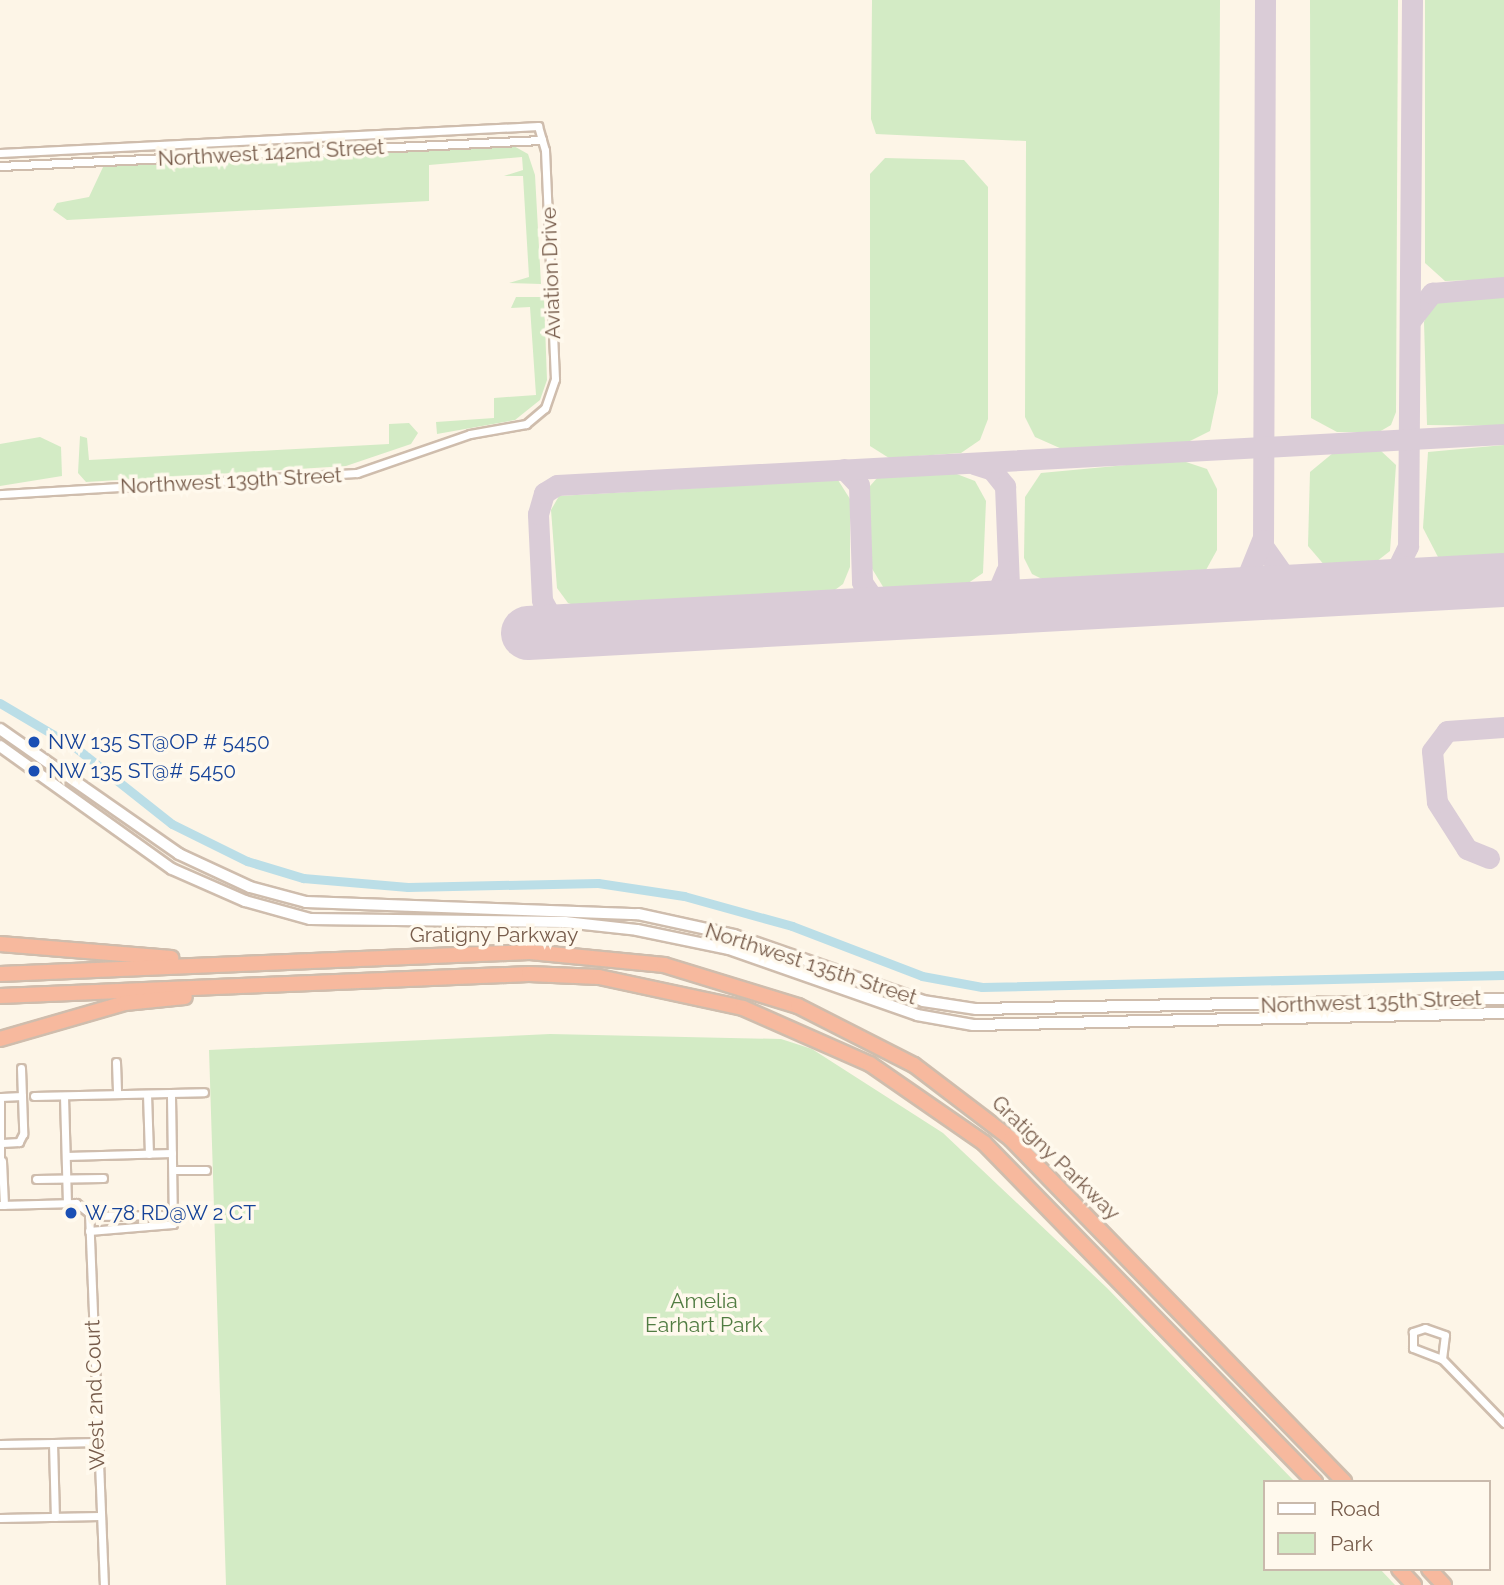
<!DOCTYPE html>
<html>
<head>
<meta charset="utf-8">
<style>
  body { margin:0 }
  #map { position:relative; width:1504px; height:1585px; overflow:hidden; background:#fdf5e7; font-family:Raleway,sans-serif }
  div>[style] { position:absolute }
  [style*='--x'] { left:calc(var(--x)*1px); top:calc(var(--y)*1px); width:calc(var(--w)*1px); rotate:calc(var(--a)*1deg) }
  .green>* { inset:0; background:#d3ebc5 }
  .canal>* { height:9px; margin:-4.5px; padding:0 4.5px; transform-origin:4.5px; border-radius:4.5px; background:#bbdee7 }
  .taxiway>* { height:21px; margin:-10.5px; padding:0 10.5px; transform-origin:10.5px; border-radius:10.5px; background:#daccd7 }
  .runway>* { height:54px; margin:-27px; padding:0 27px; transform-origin:27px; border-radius:27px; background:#daccd7 }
  .roads { filter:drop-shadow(2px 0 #cfbdad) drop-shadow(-2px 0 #cfbdad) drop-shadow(0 2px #cfbdad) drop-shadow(0 -2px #cfbdad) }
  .minor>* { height:7px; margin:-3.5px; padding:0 3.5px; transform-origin:3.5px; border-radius:3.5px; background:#fff }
  .secondary>* { height:10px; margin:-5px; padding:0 5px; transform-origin:5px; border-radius:5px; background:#fff }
  .motorway>* { height:14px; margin:-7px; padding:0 7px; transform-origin:7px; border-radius:7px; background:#f7b99e }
  .dots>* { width:19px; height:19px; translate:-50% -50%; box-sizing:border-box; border:4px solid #fff9ed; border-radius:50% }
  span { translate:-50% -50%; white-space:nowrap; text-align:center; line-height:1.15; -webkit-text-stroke:7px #fff9ed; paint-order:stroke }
  .street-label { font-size:21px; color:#775c4b }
  .transit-label { font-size:21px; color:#164399 }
  .left { translate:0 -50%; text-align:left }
  .park-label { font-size:21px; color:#517c42 }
  .legend { position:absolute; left:1263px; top:1480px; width:228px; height:91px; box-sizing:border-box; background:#fff9ed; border:2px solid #c9baac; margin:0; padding:9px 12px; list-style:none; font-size:21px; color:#775c4b }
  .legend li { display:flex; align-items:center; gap:14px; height:35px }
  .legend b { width:35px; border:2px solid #c9baac }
</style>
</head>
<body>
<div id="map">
  <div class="green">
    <i style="clip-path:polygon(872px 0,1220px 0,1218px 393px,1210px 431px,1188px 442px,1062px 449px,1035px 437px,1025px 417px,1026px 141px,876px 134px,871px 119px)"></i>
    <i style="clip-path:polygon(1310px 0,1398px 0,1396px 412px,1391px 425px,1379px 432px,1337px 432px,1311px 418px)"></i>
    <i style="clip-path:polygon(1425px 0,1504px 0,1504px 279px,1445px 281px,1425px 263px)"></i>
    <i style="clip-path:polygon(512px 145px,528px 154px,535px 175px,541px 284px,509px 283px,529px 277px,523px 176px,504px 176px,523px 170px,522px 157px,429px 165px,429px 201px,67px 220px,53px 210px,57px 203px,89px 197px,104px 165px)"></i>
    <i style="clip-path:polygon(885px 158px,964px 160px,988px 187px,988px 419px,980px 440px,961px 453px,889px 458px,870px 446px,870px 174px)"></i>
    <i style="clip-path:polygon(1504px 296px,1504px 426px,1427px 425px,1424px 322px,1430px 306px,1437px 300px)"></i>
    <i style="clip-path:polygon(516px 297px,544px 297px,547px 380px,540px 400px,515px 420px,437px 434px,436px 422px,494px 418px,494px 398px,536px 395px,530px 307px,511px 308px)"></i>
    <i style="clip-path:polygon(409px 423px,418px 433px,411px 444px,346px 466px,86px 482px,78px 473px,80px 436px,87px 438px,89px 460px,389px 444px,389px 424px)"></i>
    <i style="clip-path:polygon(40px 437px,61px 447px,62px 476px,0 486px,0 444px)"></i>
    <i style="clip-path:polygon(1504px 445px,1504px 562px,1460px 564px,1438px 557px,1423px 528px,1428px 452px)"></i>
    <i style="clip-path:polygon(1380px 450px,1396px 465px,1390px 551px,1367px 569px,1326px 567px,1308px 546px,1310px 472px,1333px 453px)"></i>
    <i style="clip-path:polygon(1180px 460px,1207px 469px,1217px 489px,1217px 550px,1206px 570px,1181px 580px,1056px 586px,1032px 574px,1024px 558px,1025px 497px,1041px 473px)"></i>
    <i style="clip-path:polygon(954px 473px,975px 481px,986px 501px,983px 573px,955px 592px,885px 590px,868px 562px,870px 486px,878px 477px)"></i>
    <i style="clip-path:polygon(838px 480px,850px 499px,850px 567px,843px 584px,824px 598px,589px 611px,568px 603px,557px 588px,551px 510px,559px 496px)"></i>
    <i style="clip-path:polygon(550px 1034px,781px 1039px,812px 1049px,943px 1133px,1107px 1288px,1295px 1482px,1264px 1482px,1264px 1569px,1380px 1569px,1395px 1585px,226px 1585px,209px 1050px)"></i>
  </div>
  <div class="canal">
    <i style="--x:0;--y:703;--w:88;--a:30.6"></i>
    <i style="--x:76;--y:748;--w:122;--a:38.4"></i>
    <i style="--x:172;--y:824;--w:84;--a:26.3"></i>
    <i style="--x:247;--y:861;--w:59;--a:16.9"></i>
    <i style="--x:303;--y:878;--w:105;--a:4.9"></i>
    <i style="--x:408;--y:887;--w:190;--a:-1.2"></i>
    <i style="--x:598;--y:883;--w:87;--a:8.6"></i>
    <i style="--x:684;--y:896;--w:112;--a:15.5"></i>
    <i style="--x:792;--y:926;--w:139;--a:21"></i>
    <i style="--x:922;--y:976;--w:61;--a:10.4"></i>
    <i style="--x:982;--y:987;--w:522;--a:-1.32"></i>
  </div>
  <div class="taxiway">
    <i style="--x:1265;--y:0;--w:546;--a:90.21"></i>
    <i style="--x:1263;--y:546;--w:42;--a:54.8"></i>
    <i style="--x:1287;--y:580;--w:38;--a:15"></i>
    <i style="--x:1410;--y:321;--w:36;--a:-52"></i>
    <i style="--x:1432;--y:293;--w:72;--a:-4.8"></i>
    <i style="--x:974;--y:464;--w:19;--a:18"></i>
    <i style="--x:992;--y:470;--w:21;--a:51"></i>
    <i style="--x:1005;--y:486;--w:98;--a:87.7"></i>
    <i style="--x:1009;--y:584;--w:19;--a:51"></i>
    <i style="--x:1021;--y:599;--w:21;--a:17"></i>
    <i style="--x:844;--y:469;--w:22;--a:47"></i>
    <i style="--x:859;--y:485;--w:97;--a:88.2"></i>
    <i style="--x:862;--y:582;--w:23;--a:56"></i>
    <i style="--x:875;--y:601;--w:24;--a:30"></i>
    <i style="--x:1372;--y:587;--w:22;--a:-22"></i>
    <i style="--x:1392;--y:579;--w:37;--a:-64"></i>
    <i style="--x:1408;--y:546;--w:546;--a:-89.58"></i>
    <i style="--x:1210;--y:596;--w:42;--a:-27.2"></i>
    <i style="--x:1247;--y:577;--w:40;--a:-68"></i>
    <i style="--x:969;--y:609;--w:30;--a:-27"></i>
    <i style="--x:996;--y:595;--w:26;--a:-67"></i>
    <i style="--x:559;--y:631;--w:35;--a:-119"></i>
    <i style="--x:542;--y:600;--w:86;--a:-92.7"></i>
    <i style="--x:538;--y:514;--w:22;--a:-74"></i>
    <i style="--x:544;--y:493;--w:15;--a:-32"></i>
    <i style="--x:557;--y:485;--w:948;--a:-3.08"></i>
    <i style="--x:1489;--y:858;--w:24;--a:-158"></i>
    <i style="--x:1467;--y:849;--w:56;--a:-122.6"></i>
    <i style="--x:1437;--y:802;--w:51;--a:-95.6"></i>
    <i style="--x:1432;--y:751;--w:25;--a:-53"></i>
    <i style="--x:1447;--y:731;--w:57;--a:-4"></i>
  </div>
  <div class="runway">
    <i style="--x:528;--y:633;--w:977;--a:-3.11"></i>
  </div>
  <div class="roads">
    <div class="minor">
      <i style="--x:0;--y:153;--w:539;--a:-2.87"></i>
      <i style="--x:538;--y:126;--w:25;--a:74"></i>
      <i style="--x:545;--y:150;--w:229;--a:87.5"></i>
      <i style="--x:555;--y:379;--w:31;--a:109"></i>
      <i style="--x:545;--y:408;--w:25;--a:140"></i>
      <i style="--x:526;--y:424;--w:57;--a:169.9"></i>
      <i style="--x:470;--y:434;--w:120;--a:161"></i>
      <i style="--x:357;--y:473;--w:358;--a:176.6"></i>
      <i style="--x:0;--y:166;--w:543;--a:-2.75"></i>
      <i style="--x:116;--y:1062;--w:32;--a:88"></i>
      <i style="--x:21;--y:1068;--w:28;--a:88"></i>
      <i style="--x:147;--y:1094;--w:60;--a:88.1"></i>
      <i style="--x:34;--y:1096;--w:170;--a:-1.3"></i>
      <i style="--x:64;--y:1096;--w:106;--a:88.4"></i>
      <i style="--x:0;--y:1097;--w:65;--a:90"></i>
      <i style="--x:1;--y:1097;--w:21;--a:-3"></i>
      <i style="--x:22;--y:1096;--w:38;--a:88"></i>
      <i style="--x:23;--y:1134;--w:9;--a:117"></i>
      <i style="--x:19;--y:1142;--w:17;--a:177"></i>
      <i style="--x:66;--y:1156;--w:106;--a:-1.6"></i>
      <i style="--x:2;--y:1161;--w:44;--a:87.4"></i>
      <i style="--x:173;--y:1170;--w:33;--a:0"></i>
      <i style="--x:36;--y:1179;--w:67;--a:-0.9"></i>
      <i style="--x:0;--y:1205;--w:76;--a:-1.5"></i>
      <i style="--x:76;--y:1203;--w:16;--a:38"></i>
      <i style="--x:89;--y:1213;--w:372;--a:87.7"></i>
      <i style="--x:89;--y:1216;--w:85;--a:-0.7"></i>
      <i style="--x:89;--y:1231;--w:84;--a:-4.8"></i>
      <i style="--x:173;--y:1224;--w:131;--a:-90.9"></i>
      <i style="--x:1442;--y:1359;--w:24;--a:-83"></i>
      <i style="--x:1445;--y:1335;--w:21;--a:-161"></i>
      <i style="--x:1425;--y:1328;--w:13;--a:162"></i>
      <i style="--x:1413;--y:1332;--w:16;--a:90"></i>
      <i style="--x:1413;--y:1348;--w:31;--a:21"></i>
      <i style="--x:1442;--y:1359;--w:89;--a:45.9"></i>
      <i style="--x:53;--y:1443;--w:44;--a:-1.3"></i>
      <i style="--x:0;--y:1444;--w:53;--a:-1.1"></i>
      <i style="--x:53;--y:1443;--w:74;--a:88.5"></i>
      <i style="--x:0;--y:1518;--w:100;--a:-1.1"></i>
    </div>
    <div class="secondary">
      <i style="--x:0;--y:729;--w:218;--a:34.9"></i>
      <i style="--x:179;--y:854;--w:78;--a:24.9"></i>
      <i style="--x:250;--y:887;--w:58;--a:15"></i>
      <i style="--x:306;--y:902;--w:332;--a:2.1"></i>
      <i style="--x:638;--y:914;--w:98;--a:12.3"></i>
      <i style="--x:734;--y:935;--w:200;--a:19.2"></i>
      <i style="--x:923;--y:1001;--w:54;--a:8.6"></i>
      <i style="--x:976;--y:1009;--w:528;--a:-1.09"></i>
      <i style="--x:0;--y:746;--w:211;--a:35.6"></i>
      <i style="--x:172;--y:869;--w:80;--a:23.7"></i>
      <i style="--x:245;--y:901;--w:67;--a:15.5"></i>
      <i style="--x:310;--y:919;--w:255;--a:0.7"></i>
      <i style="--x:565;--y:922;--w:72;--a:6.3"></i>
      <i style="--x:637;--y:930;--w:94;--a:11.7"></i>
      <i style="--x:729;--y:949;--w:199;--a:19.3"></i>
      <i style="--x:917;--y:1015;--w:57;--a:10.1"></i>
      <i style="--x:973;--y:1025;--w:531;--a:-1.29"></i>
    </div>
    <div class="motorway">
      <i style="--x:0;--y:944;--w:172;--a:4.7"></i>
      <i style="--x:0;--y:974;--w:530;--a:-2.38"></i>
      <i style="--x:530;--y:952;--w:135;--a:5.5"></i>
      <i style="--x:664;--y:965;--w:140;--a:17"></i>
      <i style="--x:798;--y:1006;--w:130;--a:27"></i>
      <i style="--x:914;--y:1065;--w:122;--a:37.3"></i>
      <i style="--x:1011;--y:1139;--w:478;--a:45.8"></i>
      <i style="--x:0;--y:996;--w:529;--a:-2.38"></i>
      <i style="--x:529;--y:974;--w:70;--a:2.5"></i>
      <i style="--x:599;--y:977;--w:147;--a:12.1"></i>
      <i style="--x:743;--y:1008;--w:139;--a:23.8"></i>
      <i style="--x:870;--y:1064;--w:139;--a:34.7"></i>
      <i style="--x:984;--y:1143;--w:474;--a:45.7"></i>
      <i style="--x:0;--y:1039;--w:130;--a:-16.1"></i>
      <i style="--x:125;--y:1003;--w:60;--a:-5.7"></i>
      <i style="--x:1399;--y:1569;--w:22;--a:47"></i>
      <i style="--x:1429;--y:1569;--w:22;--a:47"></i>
    </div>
  </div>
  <div class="dots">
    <i style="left:34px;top:742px;background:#1a4fb4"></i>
    <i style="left:34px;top:771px;background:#1a4fb4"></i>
    <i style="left:71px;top:1213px;background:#1a4fb4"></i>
  </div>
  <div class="street-label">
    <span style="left:271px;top:153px;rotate:-3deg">Northwest 142nd Street</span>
    <span style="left:551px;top:273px;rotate:-92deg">Aviation Drive</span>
    <span style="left:231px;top:481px;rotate:-3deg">Northwest 139th Street</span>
    <span style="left:494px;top:935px">Gratigny Parkway</span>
    <span style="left:811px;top:964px;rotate:18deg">Northwest 135th Street</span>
    <span style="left:1371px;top:1002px;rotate:-2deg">Northwest 135th Street</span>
    <span style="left:1056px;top:1158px;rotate:44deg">Gratigny Parkway</span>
    <span style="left:95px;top:1395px;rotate:-92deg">West 2nd Court</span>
  </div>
  <div class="transit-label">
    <span class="left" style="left:48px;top:742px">NW 135 ST@OP # 5450</span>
    <span class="left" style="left:48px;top:771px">NW 135 ST@# 5450</span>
    <span class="left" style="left:85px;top:1213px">W 78 RD@W 2 CT</span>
  </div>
  <div class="park-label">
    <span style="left:704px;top:1313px">Amelia<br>Earhart Park</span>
  </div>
  <ul class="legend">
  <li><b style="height:9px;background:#fff"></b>Road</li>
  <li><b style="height:19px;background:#d3ebc5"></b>Park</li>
  </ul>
</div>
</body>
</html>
